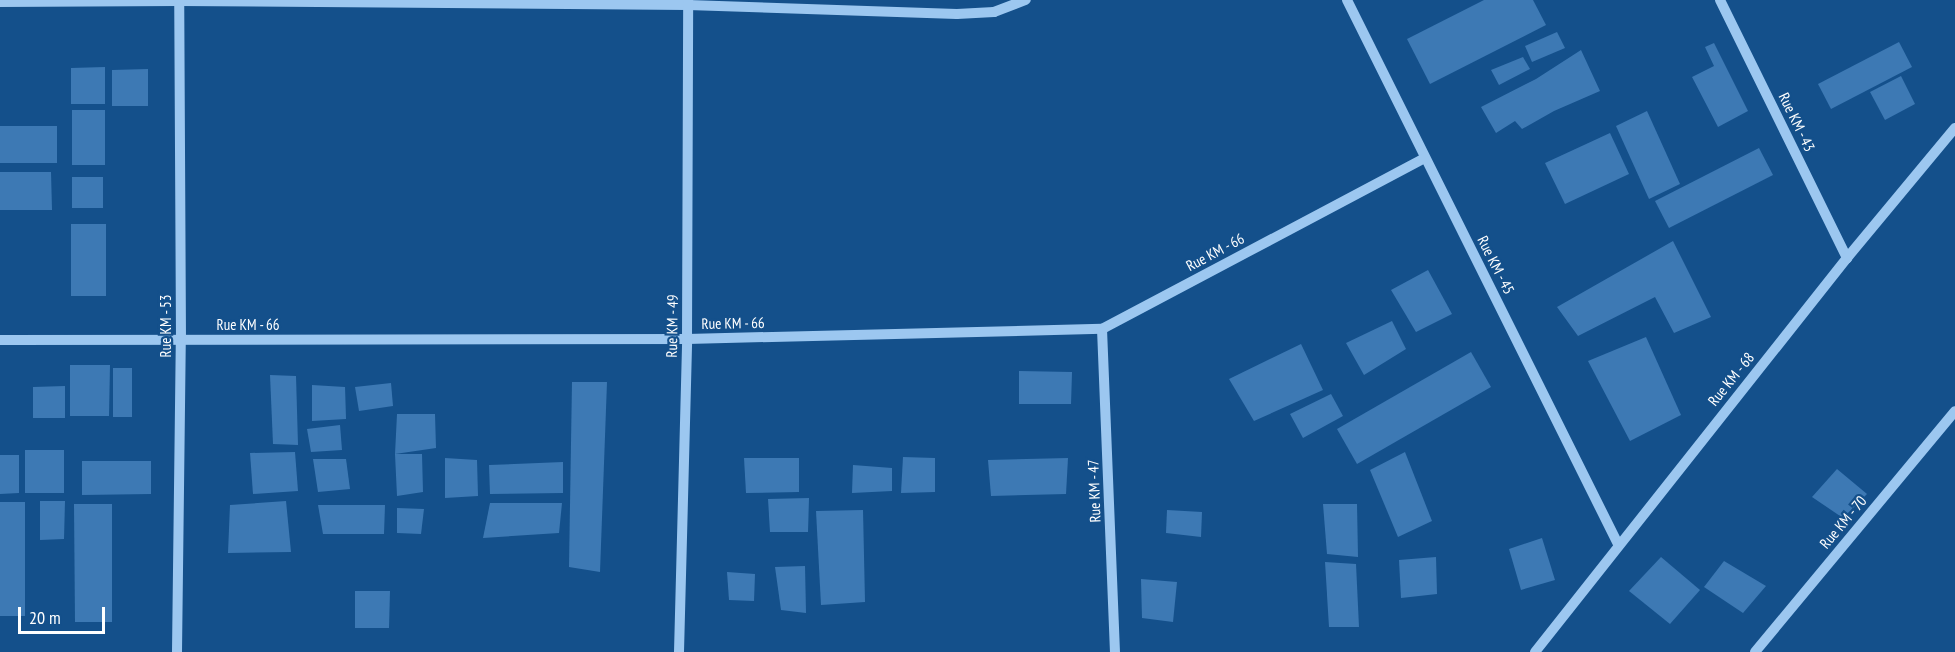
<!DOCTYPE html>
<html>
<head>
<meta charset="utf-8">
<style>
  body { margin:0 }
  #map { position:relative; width:1955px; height:652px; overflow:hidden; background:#14508b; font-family:"PT Sans Narrow",sans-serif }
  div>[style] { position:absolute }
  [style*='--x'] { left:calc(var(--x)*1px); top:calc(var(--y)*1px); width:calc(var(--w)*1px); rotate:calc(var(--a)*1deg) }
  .building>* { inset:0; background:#3d79b4 }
  .minor>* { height:10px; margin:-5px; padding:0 5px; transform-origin:5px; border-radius:5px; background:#9cc7f0 }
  span { translate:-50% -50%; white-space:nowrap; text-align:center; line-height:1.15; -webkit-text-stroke:4.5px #14508b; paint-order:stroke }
  .street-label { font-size:15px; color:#fff }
  .scale { position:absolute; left:18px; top:607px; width:87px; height:27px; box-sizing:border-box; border:3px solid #fff; border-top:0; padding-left:8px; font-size:18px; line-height:21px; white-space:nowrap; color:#fff; -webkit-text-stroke:4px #14508b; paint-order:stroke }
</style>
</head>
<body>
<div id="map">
  <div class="building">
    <i style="clip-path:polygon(1484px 0,1533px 0,1546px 25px,1430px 84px,1407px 39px)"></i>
    <i style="clip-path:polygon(1557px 32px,1565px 48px,1532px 62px,1525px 46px)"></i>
    <i style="clip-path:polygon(1899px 42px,1912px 67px,1831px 109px,1818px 84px)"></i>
    <i style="clip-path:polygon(1714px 43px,1748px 111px,1718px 127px,1692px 77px,1714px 66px,1705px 47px)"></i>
    <i style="clip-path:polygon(1581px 50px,1600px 91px,1554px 111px,1522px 129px,1515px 121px,1496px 133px,1481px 107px,1536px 79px)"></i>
    <i style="clip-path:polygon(1523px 57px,1530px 69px,1499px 85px,1491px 70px)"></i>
    <i style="clip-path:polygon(105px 67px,105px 104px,71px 104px,71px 68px)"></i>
    <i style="clip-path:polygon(148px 69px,148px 106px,112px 106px,112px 70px)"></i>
    <i style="clip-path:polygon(1901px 76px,1915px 104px,1885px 120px,1870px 92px)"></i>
    <i style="clip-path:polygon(72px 110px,105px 110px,105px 165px,72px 165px)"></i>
    <i style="clip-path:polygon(1647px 111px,1680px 184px,1649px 199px,1616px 126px)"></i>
    <i style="clip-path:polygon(0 126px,57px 126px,57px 163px,0 163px)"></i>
    <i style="clip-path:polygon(1610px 133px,1629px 174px,1565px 204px,1545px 163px)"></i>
    <i style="clip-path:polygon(1759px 148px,1773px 175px,1669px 228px,1655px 201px)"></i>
    <i style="clip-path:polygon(0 172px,51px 172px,52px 210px,0 210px)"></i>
    <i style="clip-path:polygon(72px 177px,103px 177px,103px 208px,72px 208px)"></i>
    <i style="clip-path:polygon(71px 224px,106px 224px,106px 296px,71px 296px)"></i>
    <i style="clip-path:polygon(1673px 241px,1711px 317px,1674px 333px,1655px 297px,1578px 336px,1557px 307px)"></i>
    <i style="clip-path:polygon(1428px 270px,1452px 314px,1416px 332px,1391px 290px)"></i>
    <i style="clip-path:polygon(1392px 321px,1406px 349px,1364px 375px,1346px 343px)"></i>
    <i style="clip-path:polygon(1646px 337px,1681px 415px,1630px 441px,1588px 361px)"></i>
    <i style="clip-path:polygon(1301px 344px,1323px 390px,1254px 421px,1229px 379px)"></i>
    <i style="clip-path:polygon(1471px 352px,1491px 387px,1357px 464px,1337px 429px)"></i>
    <i style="clip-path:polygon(70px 365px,110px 365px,109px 416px,70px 416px)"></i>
    <i style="clip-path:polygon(113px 368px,132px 368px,132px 417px,113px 417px)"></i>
    <i style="clip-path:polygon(1019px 371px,1072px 372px,1071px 404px,1019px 404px)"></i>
    <i style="clip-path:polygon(270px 375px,296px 376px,298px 445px,273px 444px)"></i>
    <i style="clip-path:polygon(572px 382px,607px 382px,600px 572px,569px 567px)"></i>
    <i style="clip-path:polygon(391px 383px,393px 406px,359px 411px,355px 387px)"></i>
    <i style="clip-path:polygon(312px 385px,345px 387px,346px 419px,312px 421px)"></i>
    <i style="clip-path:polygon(65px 386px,65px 418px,33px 418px,33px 387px)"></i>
    <i style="clip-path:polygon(1331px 394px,1343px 416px,1303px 438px,1290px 414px)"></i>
    <i style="clip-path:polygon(397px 414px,435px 414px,436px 448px,395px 454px,422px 454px,423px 492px,397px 496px,395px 454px)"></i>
    <i style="clip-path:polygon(340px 425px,342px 450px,311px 452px,307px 429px)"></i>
    <i style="clip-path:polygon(25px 450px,64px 450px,64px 493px,25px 493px)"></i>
    <i style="clip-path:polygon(295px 452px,298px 491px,253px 494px,250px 453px)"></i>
    <i style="clip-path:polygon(1405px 452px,1432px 521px,1398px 537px,1370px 470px)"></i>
    <i style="clip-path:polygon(0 455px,19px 455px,19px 493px,0 494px)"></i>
    <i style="clip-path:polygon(903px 457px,935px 458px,935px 492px,901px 493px)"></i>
    <i style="clip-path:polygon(445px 458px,477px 460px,478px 496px,445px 498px)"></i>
    <i style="clip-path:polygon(744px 458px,799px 458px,799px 492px,746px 493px)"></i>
    <i style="clip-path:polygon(1068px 458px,1066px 494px,991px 496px,988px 460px)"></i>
    <i style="clip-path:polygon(313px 459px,346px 459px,350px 489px,318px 492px)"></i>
    <i style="clip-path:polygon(82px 461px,151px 461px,151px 494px,82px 495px)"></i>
    <i style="clip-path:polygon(563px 462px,563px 493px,490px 494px,489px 465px)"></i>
    <i style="clip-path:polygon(853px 465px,892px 468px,892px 491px,852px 493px)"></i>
    <i style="clip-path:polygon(1837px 469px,1867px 494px,1843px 518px,1812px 497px)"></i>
    <i style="clip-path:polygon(809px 498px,808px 532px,770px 532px,768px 499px)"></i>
    <i style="clip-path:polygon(40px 501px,65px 501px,64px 539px,40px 540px)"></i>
    <i style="clip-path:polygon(286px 501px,291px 552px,228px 553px,230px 505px)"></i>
    <i style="clip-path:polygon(0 502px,25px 502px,25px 616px,0 616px)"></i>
    <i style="clip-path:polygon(490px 503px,562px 503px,559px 533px,483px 538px)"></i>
    <i style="clip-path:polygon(74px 504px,112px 504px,112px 622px,75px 622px)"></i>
    <i style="clip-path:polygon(1323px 504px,1357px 504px,1358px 557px,1327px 554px)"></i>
    <i style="clip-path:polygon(318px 505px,385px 505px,384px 534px,323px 534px)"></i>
    <i style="clip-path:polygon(397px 508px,424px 509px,421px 534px,397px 533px)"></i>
    <i style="clip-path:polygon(863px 510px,865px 602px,821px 605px,816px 511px)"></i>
    <i style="clip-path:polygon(1167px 510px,1202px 512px,1201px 537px,1166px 533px)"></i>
    <i style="clip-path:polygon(1542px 538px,1555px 580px,1521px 590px,1509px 549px)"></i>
    <i style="clip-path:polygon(1436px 557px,1437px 594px,1401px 598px,1399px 560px)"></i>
    <i style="clip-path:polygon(1661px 557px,1700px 590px,1670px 624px,1629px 591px)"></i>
    <i style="clip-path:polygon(1724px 561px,1766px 586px,1743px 613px,1704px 587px)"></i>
    <i style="clip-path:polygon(1325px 562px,1356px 564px,1359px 627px,1329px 627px)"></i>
    <i style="clip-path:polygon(805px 566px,806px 613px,781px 610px,775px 567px)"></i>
    <i style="clip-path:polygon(727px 572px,755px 574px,754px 601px,729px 600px)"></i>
    <i style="clip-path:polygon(1141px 579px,1177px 582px,1173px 622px,1142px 618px)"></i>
    <i style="clip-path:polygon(355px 591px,390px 591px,389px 628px,355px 628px)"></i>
  </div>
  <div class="minor">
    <i style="--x:1347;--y:0;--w:608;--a:63.52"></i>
    <i style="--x:1720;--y:0;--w:288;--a:63.8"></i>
    <i style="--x:0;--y:2;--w:179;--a:-0.3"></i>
    <i style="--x:179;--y:1;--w:509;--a:0.45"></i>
    <i style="--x:688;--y:5;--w:269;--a:1.9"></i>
    <i style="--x:957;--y:14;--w:37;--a:-3"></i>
    <i style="--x:994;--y:12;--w:34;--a:-21"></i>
    <i style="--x:1102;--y:329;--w:323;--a:87.7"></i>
    <i style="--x:0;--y:340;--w:687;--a:-0.08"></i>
    <i style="--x:687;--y:339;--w:415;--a:-1.4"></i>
    <i style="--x:1102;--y:329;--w:365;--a:-27.9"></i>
    <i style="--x:177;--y:652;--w:311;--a:-89.3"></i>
    <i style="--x:181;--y:341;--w:341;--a:-90.3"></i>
    <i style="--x:679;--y:652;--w:313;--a:-88.5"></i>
    <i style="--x:687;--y:339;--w:339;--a:-89.8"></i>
    <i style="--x:1535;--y:652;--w:503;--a:-51.63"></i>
    <i style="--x:1847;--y:258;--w:169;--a:-50.3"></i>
    <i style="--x:1755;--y:652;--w:313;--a:-50.3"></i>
  </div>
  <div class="street-label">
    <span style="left:1797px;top:122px;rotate:64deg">Rue KM - 43</span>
    <span style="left:1215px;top:252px;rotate:-28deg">Rue KM - 66</span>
    <span style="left:1496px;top:265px;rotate:63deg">Rue KM - 45</span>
    <span style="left:733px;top:323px;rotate:-1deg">Rue KM - 66</span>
    <span style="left:248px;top:325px">Rue KM - 66</span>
    <span style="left:166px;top:326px;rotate:-90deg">Rue KM - 53</span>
    <span style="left:672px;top:326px;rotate:-89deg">Rue KM - 49</span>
    <span style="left:1731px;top:379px;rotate:-51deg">Rue KM - 68</span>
    <span style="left:1094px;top:491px;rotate:-92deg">Rue KM - 47</span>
    <span style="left:1843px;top:522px;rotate:-50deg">Rue KM - 70</span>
  </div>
  <div class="scale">20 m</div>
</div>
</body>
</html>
